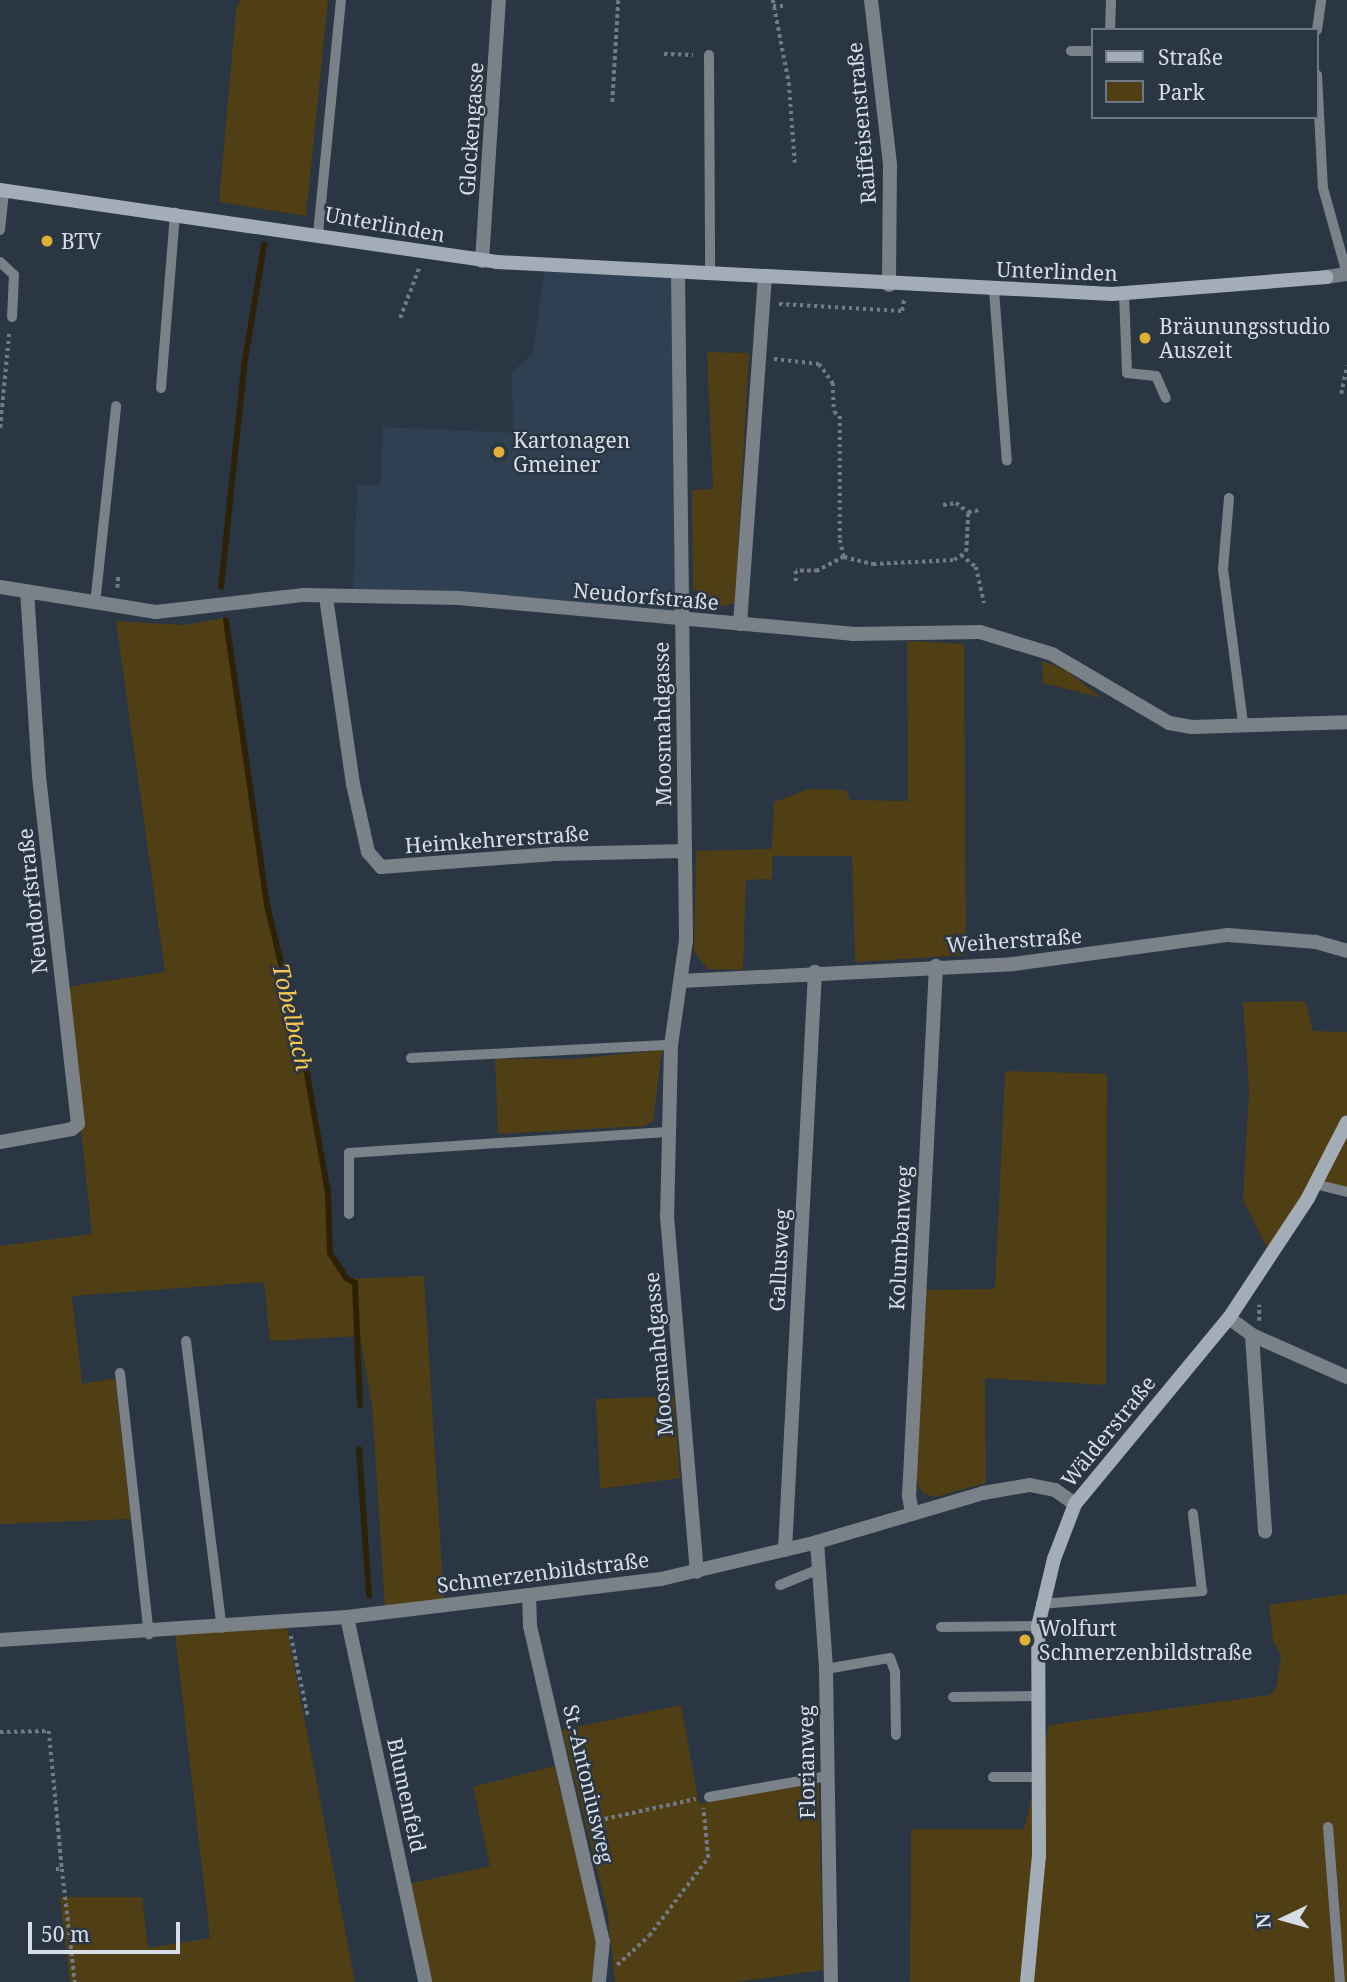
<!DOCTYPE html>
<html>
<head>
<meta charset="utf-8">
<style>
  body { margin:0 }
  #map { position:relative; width:1347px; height:1982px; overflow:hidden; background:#2a3643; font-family:"Noto Serif",serif }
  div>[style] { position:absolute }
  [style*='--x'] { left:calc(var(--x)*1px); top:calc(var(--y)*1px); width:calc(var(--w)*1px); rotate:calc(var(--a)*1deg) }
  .built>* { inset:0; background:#2f4052 }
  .green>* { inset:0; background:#503e14 }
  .stream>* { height:6px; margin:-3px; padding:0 3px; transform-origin:3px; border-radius:3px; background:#2e2206 }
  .path>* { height:3.5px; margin-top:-1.75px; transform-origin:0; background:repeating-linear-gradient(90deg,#717b86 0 3.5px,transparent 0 7px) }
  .service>* { height:10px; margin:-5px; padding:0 5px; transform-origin:5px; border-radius:5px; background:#7b8188 }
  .minor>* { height:14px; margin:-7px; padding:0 7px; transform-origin:7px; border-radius:7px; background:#7b8188 }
  .secondary>* { height:14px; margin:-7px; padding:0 7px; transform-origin:7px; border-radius:7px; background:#a3adb8 }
  .dots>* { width:19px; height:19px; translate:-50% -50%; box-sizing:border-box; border:4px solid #2a3643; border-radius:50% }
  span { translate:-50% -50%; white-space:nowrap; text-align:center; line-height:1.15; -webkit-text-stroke:5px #2a3643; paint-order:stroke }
  .street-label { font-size:21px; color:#d7dee7 }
  .poi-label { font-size:21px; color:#d7dee7 }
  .left { translate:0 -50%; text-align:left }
  .water-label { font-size:23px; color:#fac64f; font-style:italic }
  .legend { position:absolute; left:1091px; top:28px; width:228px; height:91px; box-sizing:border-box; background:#2a3643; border:2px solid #6f7985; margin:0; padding:9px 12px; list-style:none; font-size:21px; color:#d7dee7 }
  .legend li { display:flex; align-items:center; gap:14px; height:35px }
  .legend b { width:35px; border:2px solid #6f7985 }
  .north { position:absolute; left:1249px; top:1884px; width:70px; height:70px; -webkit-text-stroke:5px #2a3643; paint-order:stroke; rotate:265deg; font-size:19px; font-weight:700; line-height:28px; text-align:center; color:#d7dee7 }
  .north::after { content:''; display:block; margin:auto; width:24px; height:32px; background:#d7dee7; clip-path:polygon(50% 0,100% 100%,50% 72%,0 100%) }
  .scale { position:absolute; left:28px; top:1922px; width:152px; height:32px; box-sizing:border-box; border:4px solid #d7dee7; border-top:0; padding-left:9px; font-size:21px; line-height:24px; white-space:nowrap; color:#d7dee7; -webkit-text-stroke:5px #2a3643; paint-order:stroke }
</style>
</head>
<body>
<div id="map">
  <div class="built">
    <i style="clip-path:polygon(545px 265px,678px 273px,691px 618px,353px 589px,357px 486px,380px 486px,383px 427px,513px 433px,512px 372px,533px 354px)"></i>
  </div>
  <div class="green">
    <i style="clip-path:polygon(240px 0,328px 0,306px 216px,219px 202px,236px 10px)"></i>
    <i style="clip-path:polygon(707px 352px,749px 353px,735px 603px,725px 606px,712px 604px,693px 589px,692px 490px,713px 489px)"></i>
    <i style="clip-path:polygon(225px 618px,266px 905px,305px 1069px,326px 1194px,329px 1253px,346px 1279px,424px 1276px,444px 1601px,385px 1608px,372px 1406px,360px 1336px,270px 1341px,264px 1282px,72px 1296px,82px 1384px,115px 1378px,131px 1519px,0 1524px,0 1246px,92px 1234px,66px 987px,165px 972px,116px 621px,183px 625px)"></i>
    <i style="clip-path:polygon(907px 641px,964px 644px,966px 955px,855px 962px,852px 856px,772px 856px,772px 879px,746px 880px,743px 970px,708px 969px,694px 952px,696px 851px,772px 849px,774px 802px,809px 789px,846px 790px,850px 800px,908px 801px)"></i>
    <i style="clip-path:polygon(1042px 661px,1064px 669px,1102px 698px,1043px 683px)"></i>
    <i style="clip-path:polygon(1305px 1001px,1313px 1031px,1347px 1032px,1347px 1190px,1318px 1182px,1270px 1254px,1243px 1200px,1249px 1089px,1243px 1002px)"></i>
    <i style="clip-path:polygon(662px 1050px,653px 1121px,644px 1126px,498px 1134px,495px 1059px,573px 1059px)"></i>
    <i style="clip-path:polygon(1005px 1071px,1107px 1074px,1106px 1385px,985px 1378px,986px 1483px,935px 1497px,923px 1494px,918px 1485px,915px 1464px,926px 1290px,995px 1289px)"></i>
    <i style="clip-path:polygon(674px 1396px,680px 1478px,600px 1489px,596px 1399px)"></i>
    <i style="clip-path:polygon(1347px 1594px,1347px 1982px,910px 1982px,911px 1829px,1024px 1829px,1049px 1725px,1270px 1695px,1277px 1685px,1281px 1655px,1273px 1641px,1269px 1605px)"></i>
    <i style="clip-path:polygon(286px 1623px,355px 1982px,70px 1982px,60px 1897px,142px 1897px,148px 1948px,210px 1938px,175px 1634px)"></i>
    <i style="clip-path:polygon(681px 1705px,699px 1804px,815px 1781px,819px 1784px,823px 1970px,736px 1982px,615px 1982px,607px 1910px,562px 1730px)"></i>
    <i style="clip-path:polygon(554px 1766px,598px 1940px,594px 1982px,428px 1982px,408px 1884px,490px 1866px,473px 1787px)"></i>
  </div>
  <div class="stream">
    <i style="--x:221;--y:587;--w:228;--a:-84"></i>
    <i style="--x:245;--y:360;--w:117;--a:-80.6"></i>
    <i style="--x:226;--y:620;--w:288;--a:81.8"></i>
    <i style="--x:267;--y:905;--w:168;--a:76.5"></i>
    <i style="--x:306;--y:1068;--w:127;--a:80"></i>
    <i style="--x:328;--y:1193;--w:60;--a:88.1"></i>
    <i style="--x:330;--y:1253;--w:30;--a:57"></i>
    <i style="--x:346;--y:1278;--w:10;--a:29"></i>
    <i style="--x:355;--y:1283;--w:122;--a:87.7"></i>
    <i style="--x:359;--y:1449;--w:147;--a:86.1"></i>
  </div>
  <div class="path">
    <i style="--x:773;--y:0;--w:85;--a:79.1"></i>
    <i style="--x:789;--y:83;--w:80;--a:85.7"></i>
    <i style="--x:773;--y:6;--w:12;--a:0"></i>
    <i style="--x:664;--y:54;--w:29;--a:2"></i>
    <i style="--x:612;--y:102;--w:102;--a:-86.6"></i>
    <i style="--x:779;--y:304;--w:123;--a:3.3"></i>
    <i style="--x:902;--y:311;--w:12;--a:-81"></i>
    <i style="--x:400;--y:318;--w:53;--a:-69.2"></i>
    <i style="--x:774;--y:359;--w:45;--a:6.3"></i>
    <i style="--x:819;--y:364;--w:24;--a:54"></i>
    <i style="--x:833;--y:383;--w:29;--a:88"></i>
    <i style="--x:834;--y:412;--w:7;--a:34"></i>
    <i style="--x:840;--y:416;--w:124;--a:90"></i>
    <i style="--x:840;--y:540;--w:17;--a:77"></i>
    <i style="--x:844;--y:557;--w:30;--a:152"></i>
    <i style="--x:818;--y:571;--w:22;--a:180"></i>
    <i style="--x:796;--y:571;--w:12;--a:90"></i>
    <i style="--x:1341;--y:394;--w:29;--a:-78"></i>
    <i style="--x:0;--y:428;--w:96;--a:-84.6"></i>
    <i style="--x:943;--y:505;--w:13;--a:-9"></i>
    <i style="--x:956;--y:503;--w:15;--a:37"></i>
    <i style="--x:961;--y:555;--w:19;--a:39"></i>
    <i style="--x:976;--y:567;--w:37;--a:77"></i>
    <i style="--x:844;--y:557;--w:30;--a:14"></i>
    <i style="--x:873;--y:564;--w:81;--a:-2.8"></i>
    <i style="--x:954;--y:560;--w:14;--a:-34"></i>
    <i style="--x:966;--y:552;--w:40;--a:-87.1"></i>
    <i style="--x:968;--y:512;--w:12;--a:-9"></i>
    <i style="--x:117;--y:588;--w:12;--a:-85"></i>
    <i style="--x:1259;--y:1321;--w:16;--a:-90"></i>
    <i style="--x:291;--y:1636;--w:82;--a:78"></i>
    <i style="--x:0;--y:1732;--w:49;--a:-1.2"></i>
    <i style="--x:49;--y:1731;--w:139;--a:84.6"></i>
    <i style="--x:591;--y:1822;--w:107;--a:-12.4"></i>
    <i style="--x:56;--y:1869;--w:6;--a:0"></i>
    <i style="--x:62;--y:1869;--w:114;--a:83.4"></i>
    <i style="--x:617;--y:1965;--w:43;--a:-42.2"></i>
    <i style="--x:649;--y:1936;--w:98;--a:-52.9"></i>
    <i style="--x:708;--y:1858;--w:50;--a:-95.7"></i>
  </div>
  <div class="service">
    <i style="--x:1110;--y:30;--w:30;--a:-88"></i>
    <i style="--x:1317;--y:30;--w:30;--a:-82"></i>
    <i style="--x:1071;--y:51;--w:22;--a:0"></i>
    <i style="--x:709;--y:55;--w:220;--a:89.7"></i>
    <i style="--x:1317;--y:75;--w:113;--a:87"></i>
    <i style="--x:1323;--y:188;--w:89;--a:74.4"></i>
    <i style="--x:0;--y:230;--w:39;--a:-84"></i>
    <i style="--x:318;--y:234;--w:235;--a:-84.4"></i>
    <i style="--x:0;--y:262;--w:19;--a:43"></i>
    <i style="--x:14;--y:275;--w:42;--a:92.7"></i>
    <i style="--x:994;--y:290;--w:171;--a:85.7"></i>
    <i style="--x:1124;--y:294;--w:79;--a:87.8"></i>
    <i style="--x:1127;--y:373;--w:29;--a:6"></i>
    <i style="--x:1156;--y:376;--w:24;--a:66"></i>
    <i style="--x:161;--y:388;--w:176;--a:-85.4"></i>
    <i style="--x:1229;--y:498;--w:71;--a:94.8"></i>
    <i style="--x:1223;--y:569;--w:155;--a:82.6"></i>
    <i style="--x:95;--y:604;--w:199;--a:-83.9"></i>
    <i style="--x:411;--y:1058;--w:260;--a:-2.9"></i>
    <i style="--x:1315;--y:1184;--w:33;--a:14"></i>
    <i style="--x:349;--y:1214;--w:61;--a:-90"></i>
    <i style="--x:349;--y:1153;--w:318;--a:-3.8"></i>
    <i style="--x:186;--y:1341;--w:289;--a:82.9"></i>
    <i style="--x:120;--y:1373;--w:263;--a:83.7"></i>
    <i style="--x:780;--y:1585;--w:42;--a:-22.3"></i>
    <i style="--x:1041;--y:1604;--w:162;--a:-4.6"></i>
    <i style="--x:1202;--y:1591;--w:78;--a:-96.7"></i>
    <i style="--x:941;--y:1627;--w:97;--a:-0.6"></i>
    <i style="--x:826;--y:1669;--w:65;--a:-9.8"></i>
    <i style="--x:890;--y:1658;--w:15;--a:70"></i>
    <i style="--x:895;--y:1672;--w:63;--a:89.1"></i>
    <i style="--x:953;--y:1697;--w:83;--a:-0.7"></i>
    <i style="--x:993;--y:1777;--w:45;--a:0"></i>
    <i style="--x:709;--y:1797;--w:121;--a:-10"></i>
    <i style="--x:1328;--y:1827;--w:155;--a:85.6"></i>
  </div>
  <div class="minor">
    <i style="--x:871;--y:0;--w:166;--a:83.4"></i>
    <i style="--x:890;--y:165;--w:120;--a:90.5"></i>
    <i style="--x:482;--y:261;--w:262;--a:-86.3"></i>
    <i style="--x:678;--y:273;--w:667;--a:89.31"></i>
    <i style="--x:686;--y:940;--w:106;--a:98.1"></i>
    <i style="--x:671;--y:1045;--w:171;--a:91.3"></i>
    <i style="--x:667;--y:1216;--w:357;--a:85.2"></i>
    <i style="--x:1326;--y:277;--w:21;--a:-8"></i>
    <i style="--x:0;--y:587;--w:158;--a:9.1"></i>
    <i style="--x:156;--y:612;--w:149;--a:-6.6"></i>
    <i style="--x:304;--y:595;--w:155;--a:1.1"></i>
    <i style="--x:459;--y:598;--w:395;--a:5.2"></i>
    <i style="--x:852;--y:634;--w:128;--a:-0.9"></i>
    <i style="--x:980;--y:632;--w:75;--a:17"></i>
    <i style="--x:1052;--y:654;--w:136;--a:30.5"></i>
    <i style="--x:1169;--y:723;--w:23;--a:10"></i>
    <i style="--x:1192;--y:727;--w:155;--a:-1.8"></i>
    <i style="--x:326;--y:597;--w:189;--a:81.8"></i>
    <i style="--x:353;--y:784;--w:70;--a:77.6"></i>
    <i style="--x:368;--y:852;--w:20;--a:49"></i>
    <i style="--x:381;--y:867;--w:171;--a:-4.3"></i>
    <i style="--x:552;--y:854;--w:133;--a:-1.3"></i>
    <i style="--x:740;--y:624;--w:347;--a:-85.9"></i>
    <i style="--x:681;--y:981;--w:332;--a:-2.9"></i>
    <i style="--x:1013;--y:964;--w:217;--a:-7.7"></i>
    <i style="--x:1228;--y:935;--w:88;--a:4.5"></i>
    <i style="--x:1316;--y:942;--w:32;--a:16"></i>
    <i style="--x:0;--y:1142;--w:73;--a:-10.2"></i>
    <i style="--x:72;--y:1129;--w:8;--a:-40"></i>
    <i style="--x:78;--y:1124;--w:350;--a:-96.4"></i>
    <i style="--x:39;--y:776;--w:185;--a:-93.7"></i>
    <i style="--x:1229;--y:1318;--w:29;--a:36"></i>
    <i style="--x:1252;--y:1335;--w:104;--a:23.9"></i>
    <i style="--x:1252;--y:1335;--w:197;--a:86.2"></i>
    <i style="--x:912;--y:1513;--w:17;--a:-100"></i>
    <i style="--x:909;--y:1496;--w:531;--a:-87.08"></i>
    <i style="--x:817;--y:1542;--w:127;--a:85.9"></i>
    <i style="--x:826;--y:1669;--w:313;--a:89.1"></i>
    <i style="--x:785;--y:1550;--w:579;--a:-87.03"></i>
    <i style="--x:529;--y:1595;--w:31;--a:88"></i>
    <i style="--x:530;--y:1626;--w:323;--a:77"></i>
    <i style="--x:603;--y:1941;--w:41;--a:95.6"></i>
    <i style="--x:347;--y:1617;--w:373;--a:77.9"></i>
    <i style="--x:0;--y:1640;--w:348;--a:-3.8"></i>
    <i style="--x:347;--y:1617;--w:316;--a:-6.9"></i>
    <i style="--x:661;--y:1579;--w:160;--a:-13.3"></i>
    <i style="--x:817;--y:1542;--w:173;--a:-16.4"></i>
    <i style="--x:983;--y:1493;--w:48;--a:-9.7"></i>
    <i style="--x:1030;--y:1485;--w:25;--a:11"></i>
    <i style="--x:1055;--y:1490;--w:24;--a:35"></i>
  </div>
  <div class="secondary">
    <i style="--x:0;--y:190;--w:502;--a:8.24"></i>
    <i style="--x:497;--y:262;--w:616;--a:2.98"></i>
    <i style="--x:1112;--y:294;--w:215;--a:-4.5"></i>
    <i style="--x:1027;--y:1982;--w:127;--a:-84.6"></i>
    <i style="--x:1039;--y:1856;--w:230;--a:-90.2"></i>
    <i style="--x:1038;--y:1626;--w:69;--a:-76.6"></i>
    <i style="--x:1054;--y:1559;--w:59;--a:-69.1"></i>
    <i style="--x:1075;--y:1504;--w:241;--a:-50.4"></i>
    <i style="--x:1229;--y:1318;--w:144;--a:-56.6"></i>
    <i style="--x:1308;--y:1198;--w:85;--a:-62.8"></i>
  </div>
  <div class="dots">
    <i style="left:47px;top:241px;background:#e1af34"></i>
    <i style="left:1145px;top:338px;background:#e1af34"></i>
    <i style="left:499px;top:452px;background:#e1af34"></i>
    <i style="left:1025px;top:1640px;background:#e1af34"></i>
  </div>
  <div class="street-label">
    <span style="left:861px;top:123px;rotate:-95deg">Raiffeisenstraße</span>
    <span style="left:471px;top:129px;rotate:-86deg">Glockengasse</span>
    <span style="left:385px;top:224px;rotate:10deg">Unterlinden</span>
    <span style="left:1057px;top:271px;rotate:2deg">Unterlinden</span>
    <span style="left:646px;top:596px;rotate:5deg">Neudorfstraße</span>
    <span style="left:662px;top:724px;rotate:-91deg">Moosmahdgasse</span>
    <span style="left:497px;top:839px;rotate:-4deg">Heimkehrerstraße</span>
    <span style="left:32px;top:901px;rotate:-96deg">Neudorfstraße</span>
    <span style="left:1014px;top:940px;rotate:-4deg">Weiherstraße</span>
    <span style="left:900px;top:1238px;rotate:-87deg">Kolumbanweg</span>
    <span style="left:779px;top:1260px;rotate:-87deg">Gallusweg</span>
    <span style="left:658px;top:1354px;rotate:-95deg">Moosmahdgasse</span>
    <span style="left:1108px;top:1431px;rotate:-51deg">Wälderstraße</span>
    <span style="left:543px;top:1572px;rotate:-7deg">Schmerzenbildstraße</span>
    <span style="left:806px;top:1762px;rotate:-91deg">Florianweg</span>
    <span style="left:589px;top:1784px;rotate:77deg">St.-Antoniusweg</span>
    <span style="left:407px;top:1795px;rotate:78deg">Blumenfeld</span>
  </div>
  <div class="poi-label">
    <span class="left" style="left:61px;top:241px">BTV</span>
    <span class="left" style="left:1159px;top:338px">Bräunungsstudio<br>Auszeit</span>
    <span class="left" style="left:513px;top:452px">Kartonagen<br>Gmeiner</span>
    <span class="left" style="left:1039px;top:1640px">Wolfurt<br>Schmerzenbildstraße</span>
  </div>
  <div class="water-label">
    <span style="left:293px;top:1017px;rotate:77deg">Tobelbach</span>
  </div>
  <ul class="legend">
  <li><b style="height:9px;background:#a3adb8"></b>Straße</li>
  <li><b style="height:19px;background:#503e14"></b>Park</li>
  </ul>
  <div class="north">N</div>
  <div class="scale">50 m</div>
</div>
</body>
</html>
